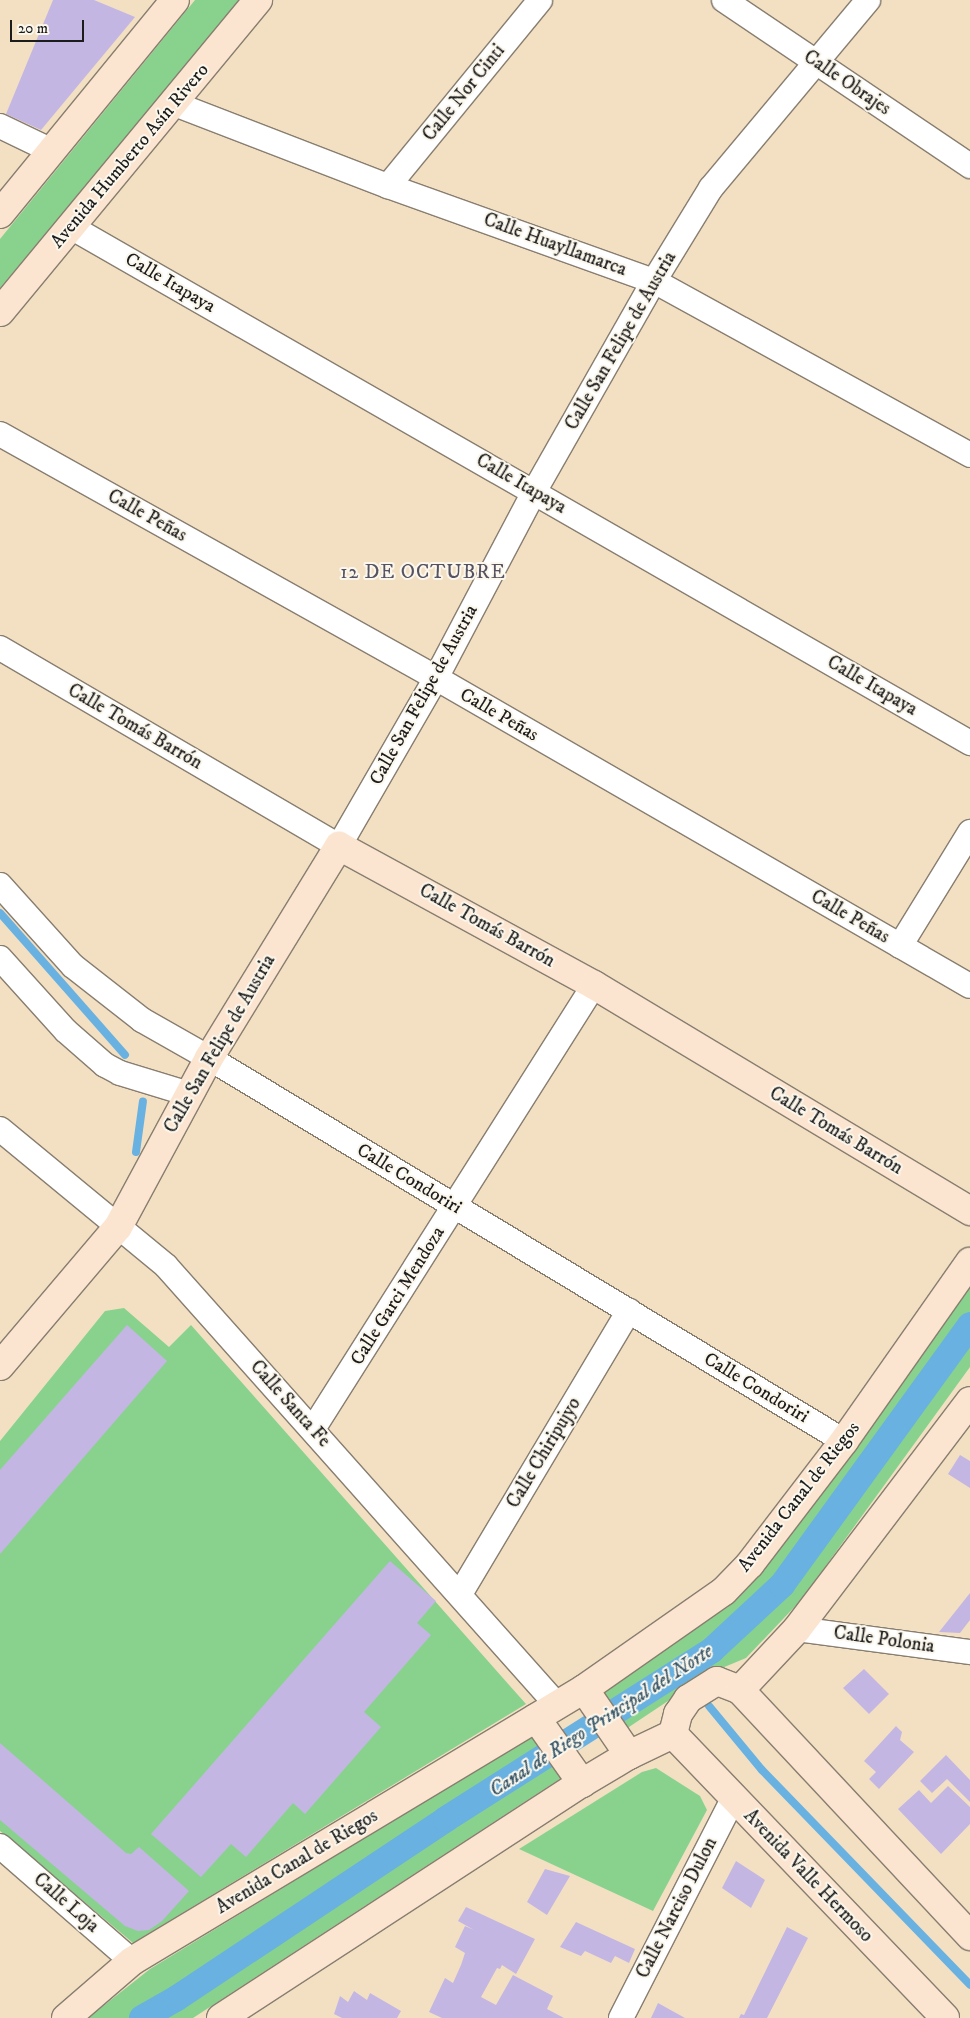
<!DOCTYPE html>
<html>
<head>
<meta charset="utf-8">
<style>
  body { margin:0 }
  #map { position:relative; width:970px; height:2018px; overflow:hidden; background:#f3e0c3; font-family:"IM FELL DW Pica",serif }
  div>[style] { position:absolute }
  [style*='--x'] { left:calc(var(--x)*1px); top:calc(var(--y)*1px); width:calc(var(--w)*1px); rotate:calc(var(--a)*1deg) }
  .green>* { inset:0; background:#89d28e }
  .stream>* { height:8px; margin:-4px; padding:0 4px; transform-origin:4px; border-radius:4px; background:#68b1e0 }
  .canal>* { height:26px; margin:-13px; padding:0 13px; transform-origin:13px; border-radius:13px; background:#68b1e0 }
  .building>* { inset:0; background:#c3b6e2 }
  .roads { filter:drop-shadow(1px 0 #887e70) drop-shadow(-1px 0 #887e70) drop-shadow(0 1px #887e70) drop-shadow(0 -1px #887e70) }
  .street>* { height:24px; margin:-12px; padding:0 12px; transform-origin:12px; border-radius:12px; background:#fff }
  .secondary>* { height:28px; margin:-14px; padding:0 14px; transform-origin:14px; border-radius:14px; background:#fce5d0 }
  span { translate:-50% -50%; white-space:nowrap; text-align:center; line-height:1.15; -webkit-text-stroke:4px #fbf7ec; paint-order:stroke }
  .street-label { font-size:19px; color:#1c1c1c }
  .neighbourhood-label { font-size:20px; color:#565261; letter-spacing:1px }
  .water-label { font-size:20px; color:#3a586a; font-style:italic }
  .scale { position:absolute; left:10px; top:20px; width:74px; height:22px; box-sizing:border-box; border:2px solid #1c1c1c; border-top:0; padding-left:6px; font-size:15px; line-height:18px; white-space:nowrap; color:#1c1c1c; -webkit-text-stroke:4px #fbf7ec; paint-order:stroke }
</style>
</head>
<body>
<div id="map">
  <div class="green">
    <i style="clip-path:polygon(195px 0,241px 0,0 288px,0 239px)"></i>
    <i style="clip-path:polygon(970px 1287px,970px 1367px,801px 1600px,746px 1658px,710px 1673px,626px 1729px,601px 1690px,728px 1607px,748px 1588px,788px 1537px)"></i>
    <i style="clip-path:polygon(124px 1308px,169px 1347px,191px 1325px,526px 1704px,133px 1943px,0 1831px,0 1441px,105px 1311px)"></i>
    <i style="clip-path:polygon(533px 1735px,563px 1777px,193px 2018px,88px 2018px,150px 1969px)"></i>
    <i style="clip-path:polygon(656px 1768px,700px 1796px,707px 1810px,653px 1911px,519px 1849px,642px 1772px)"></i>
  </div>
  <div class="stream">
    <i style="--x:0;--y:913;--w:189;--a:48.6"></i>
    <i style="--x:136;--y:1152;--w:51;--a:-82.2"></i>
    <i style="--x:709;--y:1706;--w:83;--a:50.4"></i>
    <i style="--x:762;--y:1770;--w:299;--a:45.9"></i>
  </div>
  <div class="canal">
    <i style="--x:142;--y:2018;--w:40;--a:-29.7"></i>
    <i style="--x:177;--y:1998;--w:323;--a:-33.6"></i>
    <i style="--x:446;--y:1819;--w:315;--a:-32.4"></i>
    <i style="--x:712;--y:1650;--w:96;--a:-42.9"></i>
    <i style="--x:782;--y:1585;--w:321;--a:-54.1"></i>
  </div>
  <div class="building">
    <i style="clip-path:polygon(53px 0,94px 0,135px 17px,41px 130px,6px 114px)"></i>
    <i style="clip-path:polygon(127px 1325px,167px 1361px,0 1554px,0 1470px)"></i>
    <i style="clip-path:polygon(960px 1455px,970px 1461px,970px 1488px,948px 1474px)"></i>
    <i style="clip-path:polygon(390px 1561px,436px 1601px,417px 1623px,431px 1635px,364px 1712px,381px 1727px,305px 1814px,293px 1803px,246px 1857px,231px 1844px,201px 1877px,151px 1834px)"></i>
    <i style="clip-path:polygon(970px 1593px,970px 1620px,960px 1633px,939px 1632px)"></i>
    <i style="clip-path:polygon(864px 1669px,889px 1694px,869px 1714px,843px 1688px)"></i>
    <i style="clip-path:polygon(896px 1726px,902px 1732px,900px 1740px,914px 1752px,879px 1789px,869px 1779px,876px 1772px,864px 1761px)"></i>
    <i style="clip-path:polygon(0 1743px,126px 1853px,131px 1854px,139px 1847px,189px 1891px,162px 1921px,149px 1930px,138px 1931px,125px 1926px,0 1820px)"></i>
    <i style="clip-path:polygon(946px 1755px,970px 1780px,970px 1802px,947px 1779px,932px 1793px,920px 1781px)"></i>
    <i style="clip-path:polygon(948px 1786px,970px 1807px,970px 1824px,941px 1854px,898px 1809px,919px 1790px,931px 1803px)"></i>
    <i style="clip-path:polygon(736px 1861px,765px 1880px,751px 1908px,722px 1888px)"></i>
    <i style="clip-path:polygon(545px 1869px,570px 1876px,547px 1915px,527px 1902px)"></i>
    <i style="clip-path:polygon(466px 1907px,535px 1939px,516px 1974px,502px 1965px,500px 1969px,497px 1968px,481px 1997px,496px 2005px,513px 1975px,553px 1996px,547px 2009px,564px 2018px,442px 2018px,429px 2012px,445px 1978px,453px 1983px,461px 1965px,465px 1953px,455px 1947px,465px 1926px,474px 1930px,458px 1921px)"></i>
    <i style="clip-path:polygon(576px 1922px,635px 1949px,629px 1963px,615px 1956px,611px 1963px,585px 1951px,581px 1956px,560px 1947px)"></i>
    <i style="clip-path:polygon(787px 1927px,808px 1938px,767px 2018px,739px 2018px,741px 2014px,744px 2015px)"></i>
    <i style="clip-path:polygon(354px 1991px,367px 2000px,370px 1993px,401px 2011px,397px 2018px,342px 2018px,334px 2014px,340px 1996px,348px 2002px)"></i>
    <i style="clip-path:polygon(658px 2003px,685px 2018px,651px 2018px)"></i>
  </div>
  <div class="roads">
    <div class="street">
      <i style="--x:724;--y:0;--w:297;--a:34"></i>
      <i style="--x:175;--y:104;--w:228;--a:21.1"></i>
      <i style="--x:388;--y:186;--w:282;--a:19.7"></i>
      <i style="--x:654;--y:281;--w:361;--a:28.8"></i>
      <i style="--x:0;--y:126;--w:58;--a:25.7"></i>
      <i style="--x:388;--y:186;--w:240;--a:-50.7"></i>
      <i style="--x:71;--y:227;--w:1037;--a:29.85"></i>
      <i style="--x:0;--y:434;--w:500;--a:29.2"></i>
      <i style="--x:436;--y:678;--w:616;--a:29.98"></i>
      <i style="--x:0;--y:648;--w:393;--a:30.3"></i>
      <i style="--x:339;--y:846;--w:194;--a:-60"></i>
      <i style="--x:436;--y:678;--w:210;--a:-62.2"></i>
      <i style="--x:534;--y:492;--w:243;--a:-60.4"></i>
      <i style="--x:654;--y:281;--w:109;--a:-58.5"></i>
      <i style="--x:711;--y:188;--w:245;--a:-50.1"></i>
      <i style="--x:0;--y:885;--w:109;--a:48"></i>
      <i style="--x:73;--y:966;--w:88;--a:38"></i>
      <i style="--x:142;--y:1020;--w:77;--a:29.6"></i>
      <i style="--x:209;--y:1058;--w:742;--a:31.1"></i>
      <i style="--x:900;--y:946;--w:134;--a:-58.4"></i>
      <i style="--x:0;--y:958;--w:98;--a:47.9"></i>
      <i style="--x:66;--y:1031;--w:52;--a:41.1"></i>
      <i style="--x:105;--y:1065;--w:17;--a:28"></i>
      <i style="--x:120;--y:1073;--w:72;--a:16.9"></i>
      <i style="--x:0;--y:1129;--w:215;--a:39.5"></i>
      <i style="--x:166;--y:1266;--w:588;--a:48.31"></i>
      <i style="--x:313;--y:1429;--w:525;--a:-57.67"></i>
      <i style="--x:460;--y:1594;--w:330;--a:-59.2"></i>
      <i style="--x:797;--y:1629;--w:175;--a:7.6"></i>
      <i style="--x:0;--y:1846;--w:175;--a:41.1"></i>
      <i style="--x:621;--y:2018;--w:246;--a:-62.9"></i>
    </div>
    <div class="secondary">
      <i style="--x:0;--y:214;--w:276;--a:-50.7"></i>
      <i style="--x:0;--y:312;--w:405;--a:-50.4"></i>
      <i style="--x:0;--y:1366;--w:182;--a:-49.7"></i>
      <i style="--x:118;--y:1227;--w:192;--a:-61.7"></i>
      <i style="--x:209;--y:1058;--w:249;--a:-58.5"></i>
      <i style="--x:339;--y:846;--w:290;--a:28.6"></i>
      <i style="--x:594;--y:985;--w:439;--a:31"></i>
      <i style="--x:584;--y:1689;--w:80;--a:55.7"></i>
      <i style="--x:740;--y:1690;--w:83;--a:-46.9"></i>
      <i style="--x:797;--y:1629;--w:286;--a:-52.8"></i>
      <i style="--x:536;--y:1718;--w:80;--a:54.7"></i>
      <i style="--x:673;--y:1734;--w:393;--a:46.2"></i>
      <i style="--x:66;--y:2018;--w:87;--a:-40.8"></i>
      <i style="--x:132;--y:1961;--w:528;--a:-31.04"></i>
      <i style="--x:584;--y:1689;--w:171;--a:-35"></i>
      <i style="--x:724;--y:1591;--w:37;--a:-46"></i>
      <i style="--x:750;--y:1564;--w:155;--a:-52.6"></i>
      <i style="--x:844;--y:1441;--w:219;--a:-54.9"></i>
      <i style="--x:221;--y:2018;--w:431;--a:-33.1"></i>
      <i style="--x:582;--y:1783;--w:55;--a:-30.8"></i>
      <i style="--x:629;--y:1755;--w:49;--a:-25.5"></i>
      <i style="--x:673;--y:1734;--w:21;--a:-76"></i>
      <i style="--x:678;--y:1714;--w:18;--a:-56"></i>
      <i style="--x:688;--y:1699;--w:34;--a:-32"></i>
      <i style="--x:717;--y:1681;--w:25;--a:21"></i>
      <i style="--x:740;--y:1690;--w:337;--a:46.9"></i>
    </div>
  </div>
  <div class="street-label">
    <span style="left:847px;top:83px;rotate:34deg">Calle Obrajes</span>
    <span style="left:464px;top:93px;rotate:-51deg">Calle Nor Cinti</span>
    <span style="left:130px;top:156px;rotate:-50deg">Avenida Humberto Asín Rivero</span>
    <span style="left:555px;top:245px;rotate:20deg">Calle Huayllamarca</span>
    <span style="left:170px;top:283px;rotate:30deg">Calle Itapaya</span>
    <span style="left:621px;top:341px;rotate:-60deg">Calle San Felipe de Austria</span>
    <span style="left:521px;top:484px;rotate:30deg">Calle Itapaya</span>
    <span style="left:147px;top:516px;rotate:29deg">Calle Peñas</span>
    <span style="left:872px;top:686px;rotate:30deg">Calle Itapaya</span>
    <span style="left:424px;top:695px;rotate:-61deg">Calle San Felipe de Austria</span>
    <span style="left:499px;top:715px;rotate:30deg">Calle Peñas</span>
    <span style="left:135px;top:727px;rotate:30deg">Calle Tomás Barrón</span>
    <span style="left:850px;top:917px;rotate:30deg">Calle Peñas</span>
    <span style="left:487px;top:926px;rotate:29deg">Calle Tomás Barrón</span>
    <span style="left:220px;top:1044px;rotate:-60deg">Calle San Felipe de Austria</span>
    <span style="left:836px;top:1131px;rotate:31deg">Calle Tomás Barrón</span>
    <span style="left:409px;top:1179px;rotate:31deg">Calle Condoriri</span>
    <span style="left:398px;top:1296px;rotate:-58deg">Calle Garci Mendoza</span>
    <span style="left:756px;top:1388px;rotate:31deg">Calle Condoriri</span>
    <span style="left:290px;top:1404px;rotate:48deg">Calle Santa Fe</span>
    <span style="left:544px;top:1453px;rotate:-59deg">Calle Chiripujyo</span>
    <span style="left:799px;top:1497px;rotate:-52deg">Avenida Canal de Riegos</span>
    <span style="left:884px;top:1640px;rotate:8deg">Calle Polonia</span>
    <span style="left:297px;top:1862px;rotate:-31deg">Avenida Canal de Riegos</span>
    <span style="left:808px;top:1876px;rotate:46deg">Avenida Valle Hermoso</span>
    <span style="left:66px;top:1903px;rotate:41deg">Calle Loja</span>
    <span style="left:677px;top:1908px;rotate:-63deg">Calle Narciso Dulon</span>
  </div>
  <div class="neighbourhood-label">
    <span style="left:423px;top:572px">12 DE OCTUBRE</span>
  </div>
  <div class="water-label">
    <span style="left:601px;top:1721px;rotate:-33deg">Canal de Riego Principal del Norte</span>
  </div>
  <div class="scale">20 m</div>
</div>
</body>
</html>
